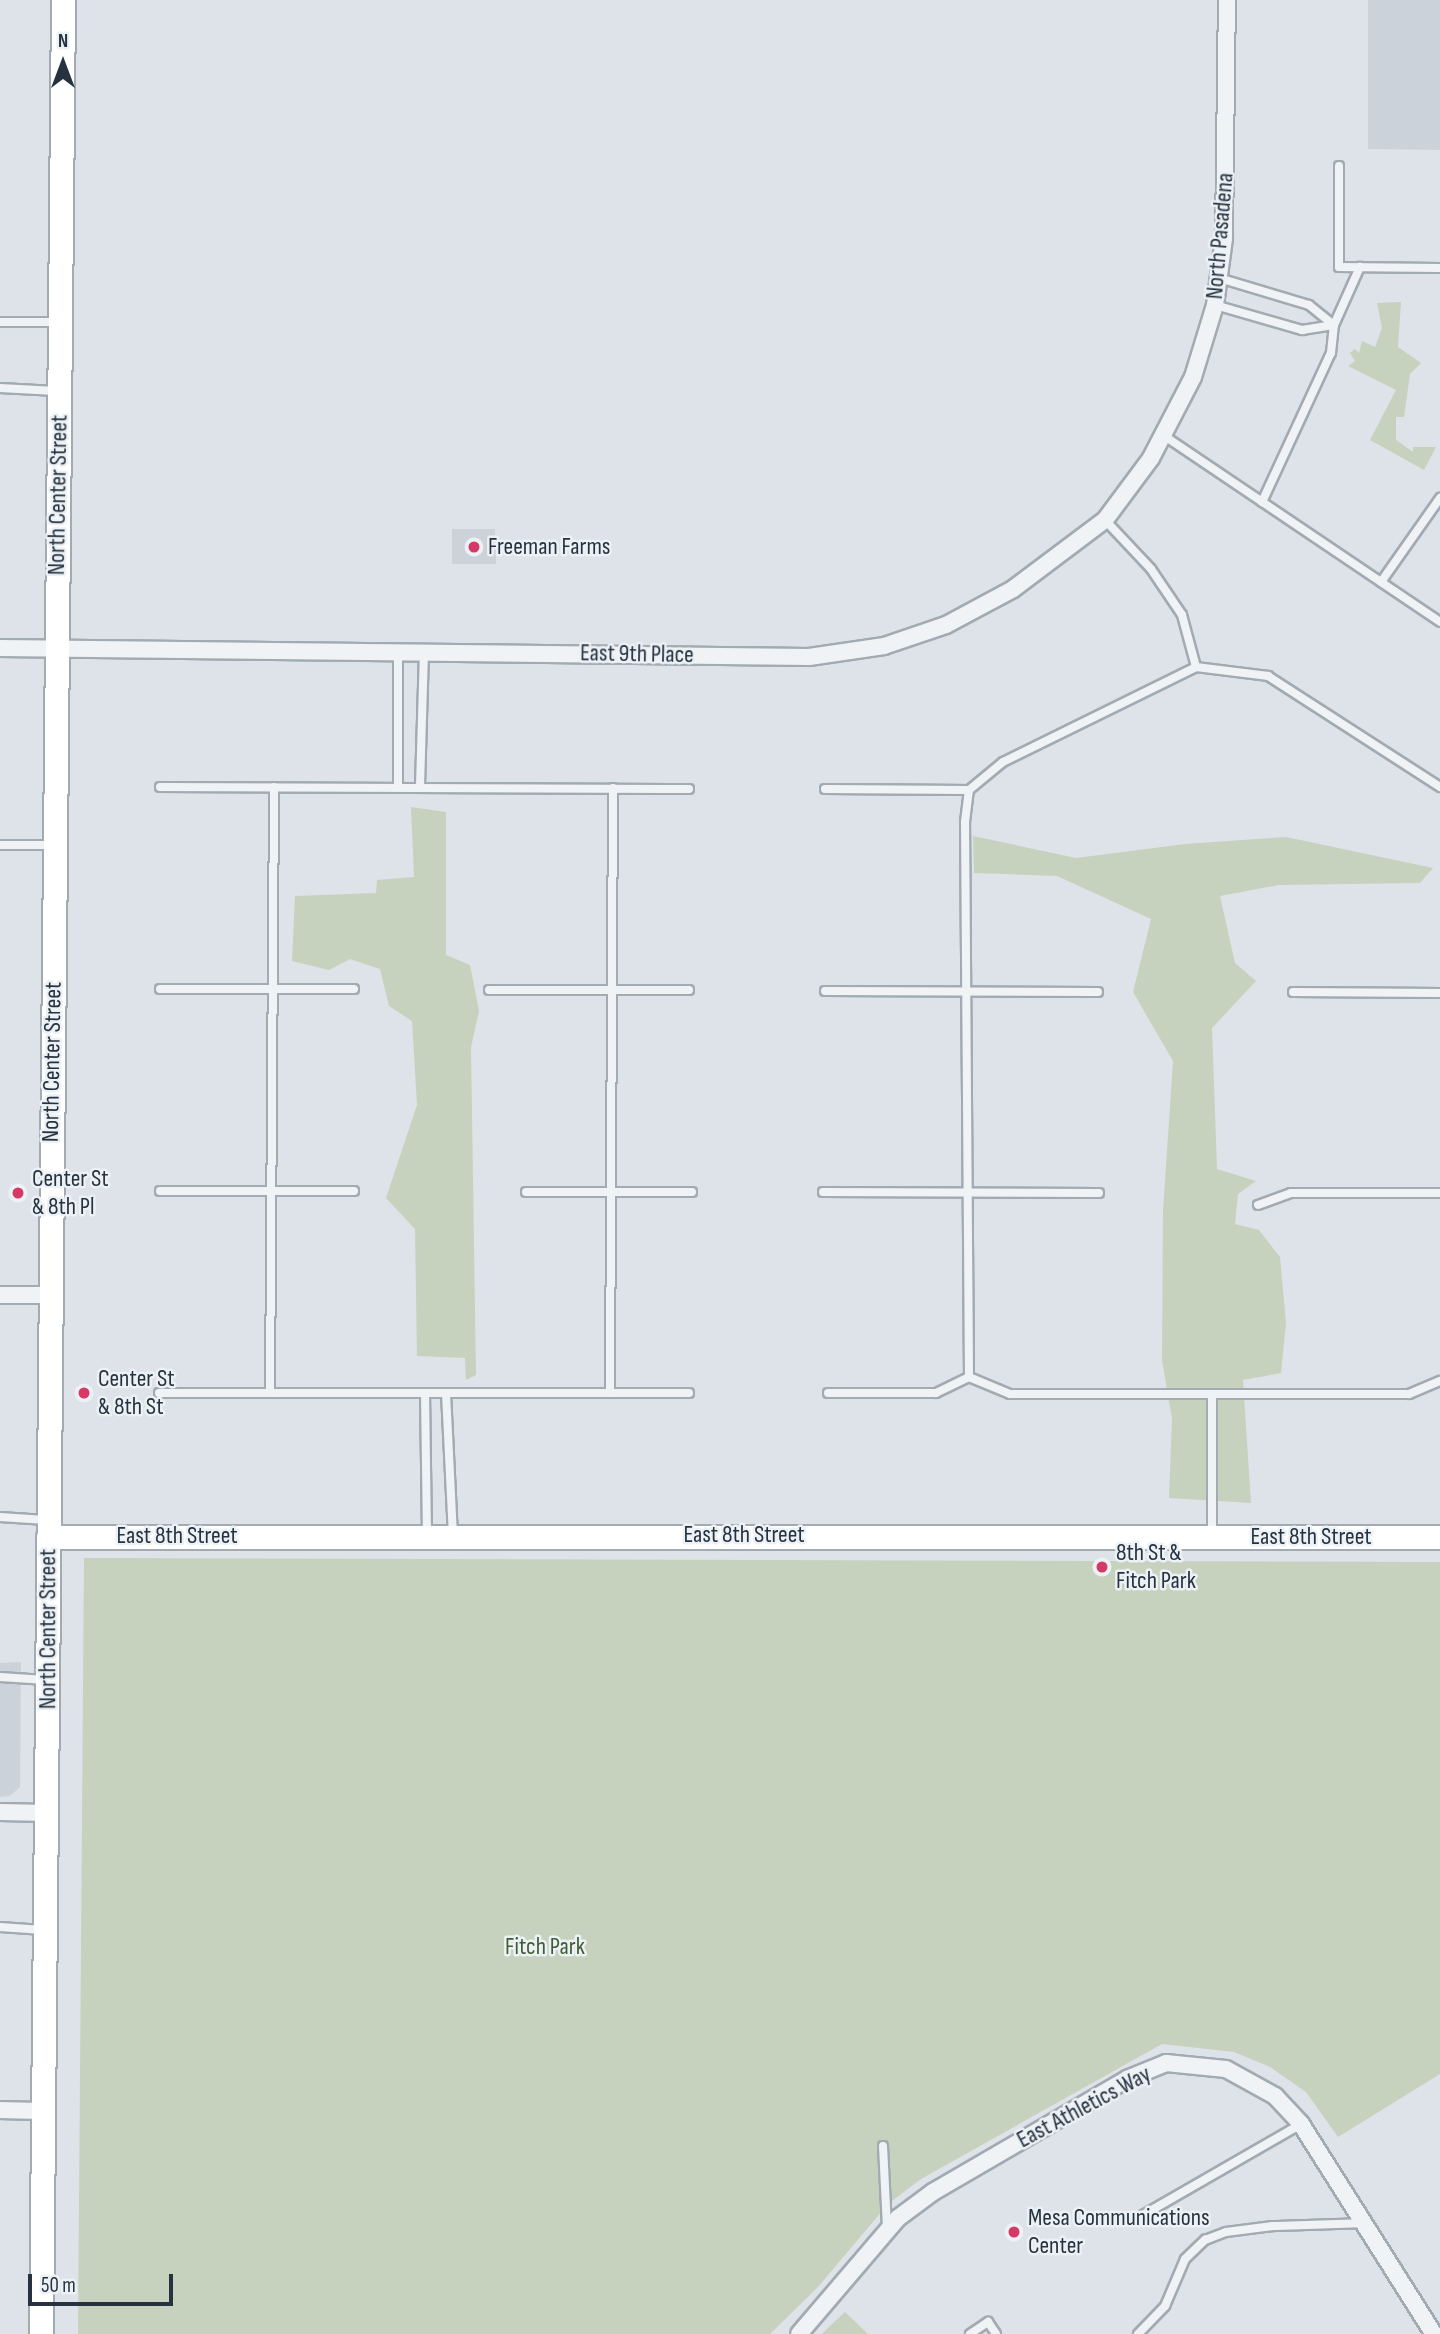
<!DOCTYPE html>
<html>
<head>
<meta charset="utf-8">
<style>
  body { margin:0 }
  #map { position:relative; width:1440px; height:2334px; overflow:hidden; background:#dde3e8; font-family:"Sofia Sans Condensed",sans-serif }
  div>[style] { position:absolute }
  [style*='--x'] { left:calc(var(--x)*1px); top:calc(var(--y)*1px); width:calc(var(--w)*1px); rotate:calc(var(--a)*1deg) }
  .built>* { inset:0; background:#cbd2da }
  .green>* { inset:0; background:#c6d2be }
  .roads { filter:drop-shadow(2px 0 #a2aab2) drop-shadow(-2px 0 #a2aab2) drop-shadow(0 2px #a2aab2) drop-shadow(0 -2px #a2aab2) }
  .lane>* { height:8px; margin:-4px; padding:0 4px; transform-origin:4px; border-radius:4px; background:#f0f3f6 }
  .street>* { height:16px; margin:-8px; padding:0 8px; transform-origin:8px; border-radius:8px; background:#f0f3f6 }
  .secondary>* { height:23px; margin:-11.5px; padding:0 11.5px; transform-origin:11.5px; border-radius:11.5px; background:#fff }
  .dots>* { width:19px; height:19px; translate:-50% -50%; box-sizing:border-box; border:4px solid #ecf1f5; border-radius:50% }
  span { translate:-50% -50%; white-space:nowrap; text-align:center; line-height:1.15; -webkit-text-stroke:5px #ecf1f5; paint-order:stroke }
  .street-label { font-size:24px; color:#26323f }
  .poi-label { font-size:24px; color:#26323f }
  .left { translate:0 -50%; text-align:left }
  .park-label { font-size:24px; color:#3f5c32 }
  .north { position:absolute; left:28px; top:28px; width:70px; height:70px; -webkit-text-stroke:5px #ecf1f5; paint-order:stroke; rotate:0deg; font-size:19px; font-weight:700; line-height:28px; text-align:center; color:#26323f }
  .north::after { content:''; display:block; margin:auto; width:24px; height:32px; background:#26323f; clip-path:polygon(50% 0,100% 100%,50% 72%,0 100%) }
  .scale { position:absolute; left:28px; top:2274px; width:145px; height:32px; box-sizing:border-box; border:4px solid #26323f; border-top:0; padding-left:9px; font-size:21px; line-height:24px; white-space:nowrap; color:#26323f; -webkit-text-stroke:5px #ecf1f5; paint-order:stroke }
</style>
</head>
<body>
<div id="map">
  <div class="built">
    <i style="clip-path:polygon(1368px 0,1440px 0,1440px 150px,1368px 149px)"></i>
    <i style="clip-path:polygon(452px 529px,495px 529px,496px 564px,452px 564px)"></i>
    <i style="clip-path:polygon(21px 1662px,20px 1787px,10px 1796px,0 1797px,0 1663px)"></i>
  </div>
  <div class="green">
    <i style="clip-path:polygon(1401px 302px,1398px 347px,1421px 363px,1410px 374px,1404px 417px,1396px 417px,1396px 440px,1413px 452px,1413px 447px,1436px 447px,1424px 470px,1370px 440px,1396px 390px,1348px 366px,1355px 361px,1350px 353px,1355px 349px,1359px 353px,1362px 341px,1375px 347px,1382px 328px,1377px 303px)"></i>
    <i style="clip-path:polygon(411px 807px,446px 812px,446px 955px,470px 965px,479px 1011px,471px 1047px,476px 1375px,466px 1380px,465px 1358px,417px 1356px,415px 1229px,386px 1198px,417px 1105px,412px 1021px,389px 1006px,380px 969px,350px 959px,329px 970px,292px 961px,295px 896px,376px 893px,377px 880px,414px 877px)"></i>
    <i style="clip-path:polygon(973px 836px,1076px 858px,1185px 844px,1286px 837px,1433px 868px,1420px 883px,1279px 885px,1220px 896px,1235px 963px,1256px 981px,1212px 1028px,1217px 1169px,1256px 1181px,1238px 1194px,1235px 1224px,1259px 1230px,1280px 1257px,1286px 1323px,1281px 1373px,1243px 1380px,1251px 1503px,1169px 1498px,1172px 1419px,1162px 1360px,1163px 1211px,1173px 1061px,1133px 992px,1151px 919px,1057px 876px,974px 873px)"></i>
    <i style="clip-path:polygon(84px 1558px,1440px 1562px,1440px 2074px,1338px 2137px,1306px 2092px,1270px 2067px,1234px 2052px,1162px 2044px,921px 2179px,888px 2204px,818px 2287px,770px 2334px,78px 2334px)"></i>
    <i style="clip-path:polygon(845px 2312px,868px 2334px,822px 2334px,831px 2325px)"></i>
  </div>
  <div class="roads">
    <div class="lane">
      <i style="--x:1339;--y:166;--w:101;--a:90"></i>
      <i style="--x:1339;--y:267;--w:101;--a:0.6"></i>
      <i style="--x:1219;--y:278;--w:94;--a:16.7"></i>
      <i style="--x:1309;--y:305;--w:32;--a:39"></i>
      <i style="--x:1215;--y:305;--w:91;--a:16"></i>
      <i style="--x:1302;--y:330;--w:32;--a:-9"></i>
      <i style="--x:0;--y:322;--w:57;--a:0"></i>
      <i style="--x:0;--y:388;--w:56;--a:3.1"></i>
      <i style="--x:1163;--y:435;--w:334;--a:34"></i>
      <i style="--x:1262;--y:502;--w:164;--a:-65.2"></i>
      <i style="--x:1331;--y:353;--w:28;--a:-84"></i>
      <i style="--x:1334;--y:325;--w:64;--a:-65.9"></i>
      <i style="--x:1105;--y:520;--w:67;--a:46.8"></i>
      <i style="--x:1151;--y:569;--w:55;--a:56"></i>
      <i style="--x:1182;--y:615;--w:54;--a:74.9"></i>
      <i style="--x:1381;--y:582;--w:103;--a:-54.9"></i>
      <i style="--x:398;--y:652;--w:134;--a:90"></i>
      <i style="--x:420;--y:786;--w:134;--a:-88.3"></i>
      <i style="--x:160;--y:787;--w:529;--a:0.22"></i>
      <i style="--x:825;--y:789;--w:144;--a:0.4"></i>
      <i style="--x:0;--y:845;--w:53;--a:0"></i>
      <i style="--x:160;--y:989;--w:194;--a:0"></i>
      <i style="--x:489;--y:990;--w:200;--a:0"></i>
      <i style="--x:825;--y:991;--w:273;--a:0.2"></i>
      <i style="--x:1293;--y:992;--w:147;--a:0.4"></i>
      <i style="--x:160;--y:1191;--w:194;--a:0"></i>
      <i style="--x:526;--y:1192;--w:166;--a:0"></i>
      <i style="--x:823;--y:1192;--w:276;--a:0.2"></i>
      <i style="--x:1258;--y:1205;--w:35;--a:-20"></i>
      <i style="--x:1291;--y:1193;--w:149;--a:0"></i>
      <i style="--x:969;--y:1377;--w:555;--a:-90.41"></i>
      <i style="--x:965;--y:822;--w:32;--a:-83"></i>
      <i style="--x:969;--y:790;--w:44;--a:-39.5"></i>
      <i style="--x:1003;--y:762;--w:215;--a:-26.2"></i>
      <i style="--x:1196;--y:667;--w:73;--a:7.1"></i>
      <i style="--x:1268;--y:676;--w:205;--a:32.8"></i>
      <i style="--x:159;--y:1393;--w:530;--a:0"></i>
      <i style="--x:270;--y:1393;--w:606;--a:-89.62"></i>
      <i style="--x:425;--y:1393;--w:141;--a:89.2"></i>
      <i style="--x:446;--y:1393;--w:141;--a:87.2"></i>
      <i style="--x:610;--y:1393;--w:605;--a:-89.72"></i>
      <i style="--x:828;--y:1393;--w:108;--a:0"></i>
      <i style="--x:936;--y:1393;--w:37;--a:-26"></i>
      <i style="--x:969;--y:1377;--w:44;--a:22.5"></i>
      <i style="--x:1010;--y:1394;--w:399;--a:0"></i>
      <i style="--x:1409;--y:1394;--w:34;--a:-23"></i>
      <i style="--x:1212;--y:1394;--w:140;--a:90"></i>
      <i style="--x:0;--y:1517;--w:46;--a:3.7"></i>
      <i style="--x:0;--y:1677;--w:46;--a:3.7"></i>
      <i style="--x:0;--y:1927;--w:43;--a:4"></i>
      <i style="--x:883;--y:2146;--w:81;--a:87.2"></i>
      <i style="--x:1143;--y:2215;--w:182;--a:-29.9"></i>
      <i style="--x:970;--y:2334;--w:22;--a:-34"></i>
      <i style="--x:988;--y:2322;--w:14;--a:56"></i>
      <i style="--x:1138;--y:2334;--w:39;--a:-46"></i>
      <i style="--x:1165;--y:2306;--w:51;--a:-66.9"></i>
      <i style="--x:1185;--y:2259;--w:28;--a:-44"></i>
      <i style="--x:1205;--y:2240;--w:22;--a:-21"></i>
      <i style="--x:1226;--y:2232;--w:47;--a:-7.3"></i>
      <i style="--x:1273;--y:2226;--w:90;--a:-1.9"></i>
    </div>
    <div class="street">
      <i style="--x:0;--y:648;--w:809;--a:0.64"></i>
      <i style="--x:809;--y:657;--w:76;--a:-8.3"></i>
      <i style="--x:884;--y:646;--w:65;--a:-18.7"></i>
      <i style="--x:946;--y:625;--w:76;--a:-28.2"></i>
      <i style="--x:1013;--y:589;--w:115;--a:-36.9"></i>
      <i style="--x:1105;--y:520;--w:77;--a:-53.4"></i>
      <i style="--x:1151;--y:458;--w:91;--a:-62.6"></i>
      <i style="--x:1193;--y:377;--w:75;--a:-73"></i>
      <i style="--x:1215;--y:305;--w:68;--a:-82.3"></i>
      <i style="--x:1224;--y:238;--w:238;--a:-89.3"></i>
      <i style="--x:0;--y:1295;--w:50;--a:0"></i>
      <i style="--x:0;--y:1812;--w:47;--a:1.2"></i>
      <i style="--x:0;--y:2110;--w:44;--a:1.3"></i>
      <i style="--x:799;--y:2334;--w:153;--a:-49.5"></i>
      <i style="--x:898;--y:2218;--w:44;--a:-36.6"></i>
      <i style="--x:933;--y:2192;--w:225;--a:-30.2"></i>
      <i style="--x:1127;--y:2079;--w:42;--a:-22.3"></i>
      <i style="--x:1166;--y:2063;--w:60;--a:5.7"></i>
      <i style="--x:1226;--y:2069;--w:56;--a:28.9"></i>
      <i style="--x:1275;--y:2096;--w:38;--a:47"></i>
      <i style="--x:1301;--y:2124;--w:249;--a:57.7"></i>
    </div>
    <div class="secondary">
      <i style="--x:48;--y:1537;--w:1392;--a:0"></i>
      <i style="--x:41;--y:2334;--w:2334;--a:-89.46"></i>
    </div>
  </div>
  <div class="dots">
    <i style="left:474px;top:547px;background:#d53a66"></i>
    <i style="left:18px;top:1193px;background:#d53a66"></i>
    <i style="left:84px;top:1393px;background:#d53a66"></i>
    <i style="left:1102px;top:1567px;background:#d53a66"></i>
    <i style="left:1014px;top:2232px;background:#d53a66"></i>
  </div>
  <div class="street-label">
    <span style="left:1220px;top:236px;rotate:-85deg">North Pasadena</span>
    <span style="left:58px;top:495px;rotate:-89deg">North Center Street</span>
    <span style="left:637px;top:654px;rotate:1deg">East 9th Place</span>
    <span style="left:52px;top:1062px;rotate:-89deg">North Center Street</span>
    <span style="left:744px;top:1535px">East 8th Street</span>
    <span style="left:177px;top:1536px">East 8th Street</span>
    <span style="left:1311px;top:1537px">East 8th Street</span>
    <span style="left:48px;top:1629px;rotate:-90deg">North Center Street</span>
    <span style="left:1084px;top:2107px;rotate:-28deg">East Athletics Way</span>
  </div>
  <div class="poi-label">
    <span class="left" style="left:488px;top:547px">Freeman Farms</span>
    <span class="left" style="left:32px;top:1193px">Center St<br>&amp; 8th Pl</span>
    <span class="left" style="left:98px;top:1393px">Center St<br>&amp; 8th St</span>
    <span class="left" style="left:1116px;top:1567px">8th St &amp;<br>Fitch Park</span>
    <span class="left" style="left:1028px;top:2232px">Mesa Communications<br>Center</span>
  </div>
  <div class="park-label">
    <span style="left:545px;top:1947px">Fitch Park</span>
  </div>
  <div class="north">N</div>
  <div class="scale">50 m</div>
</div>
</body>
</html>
